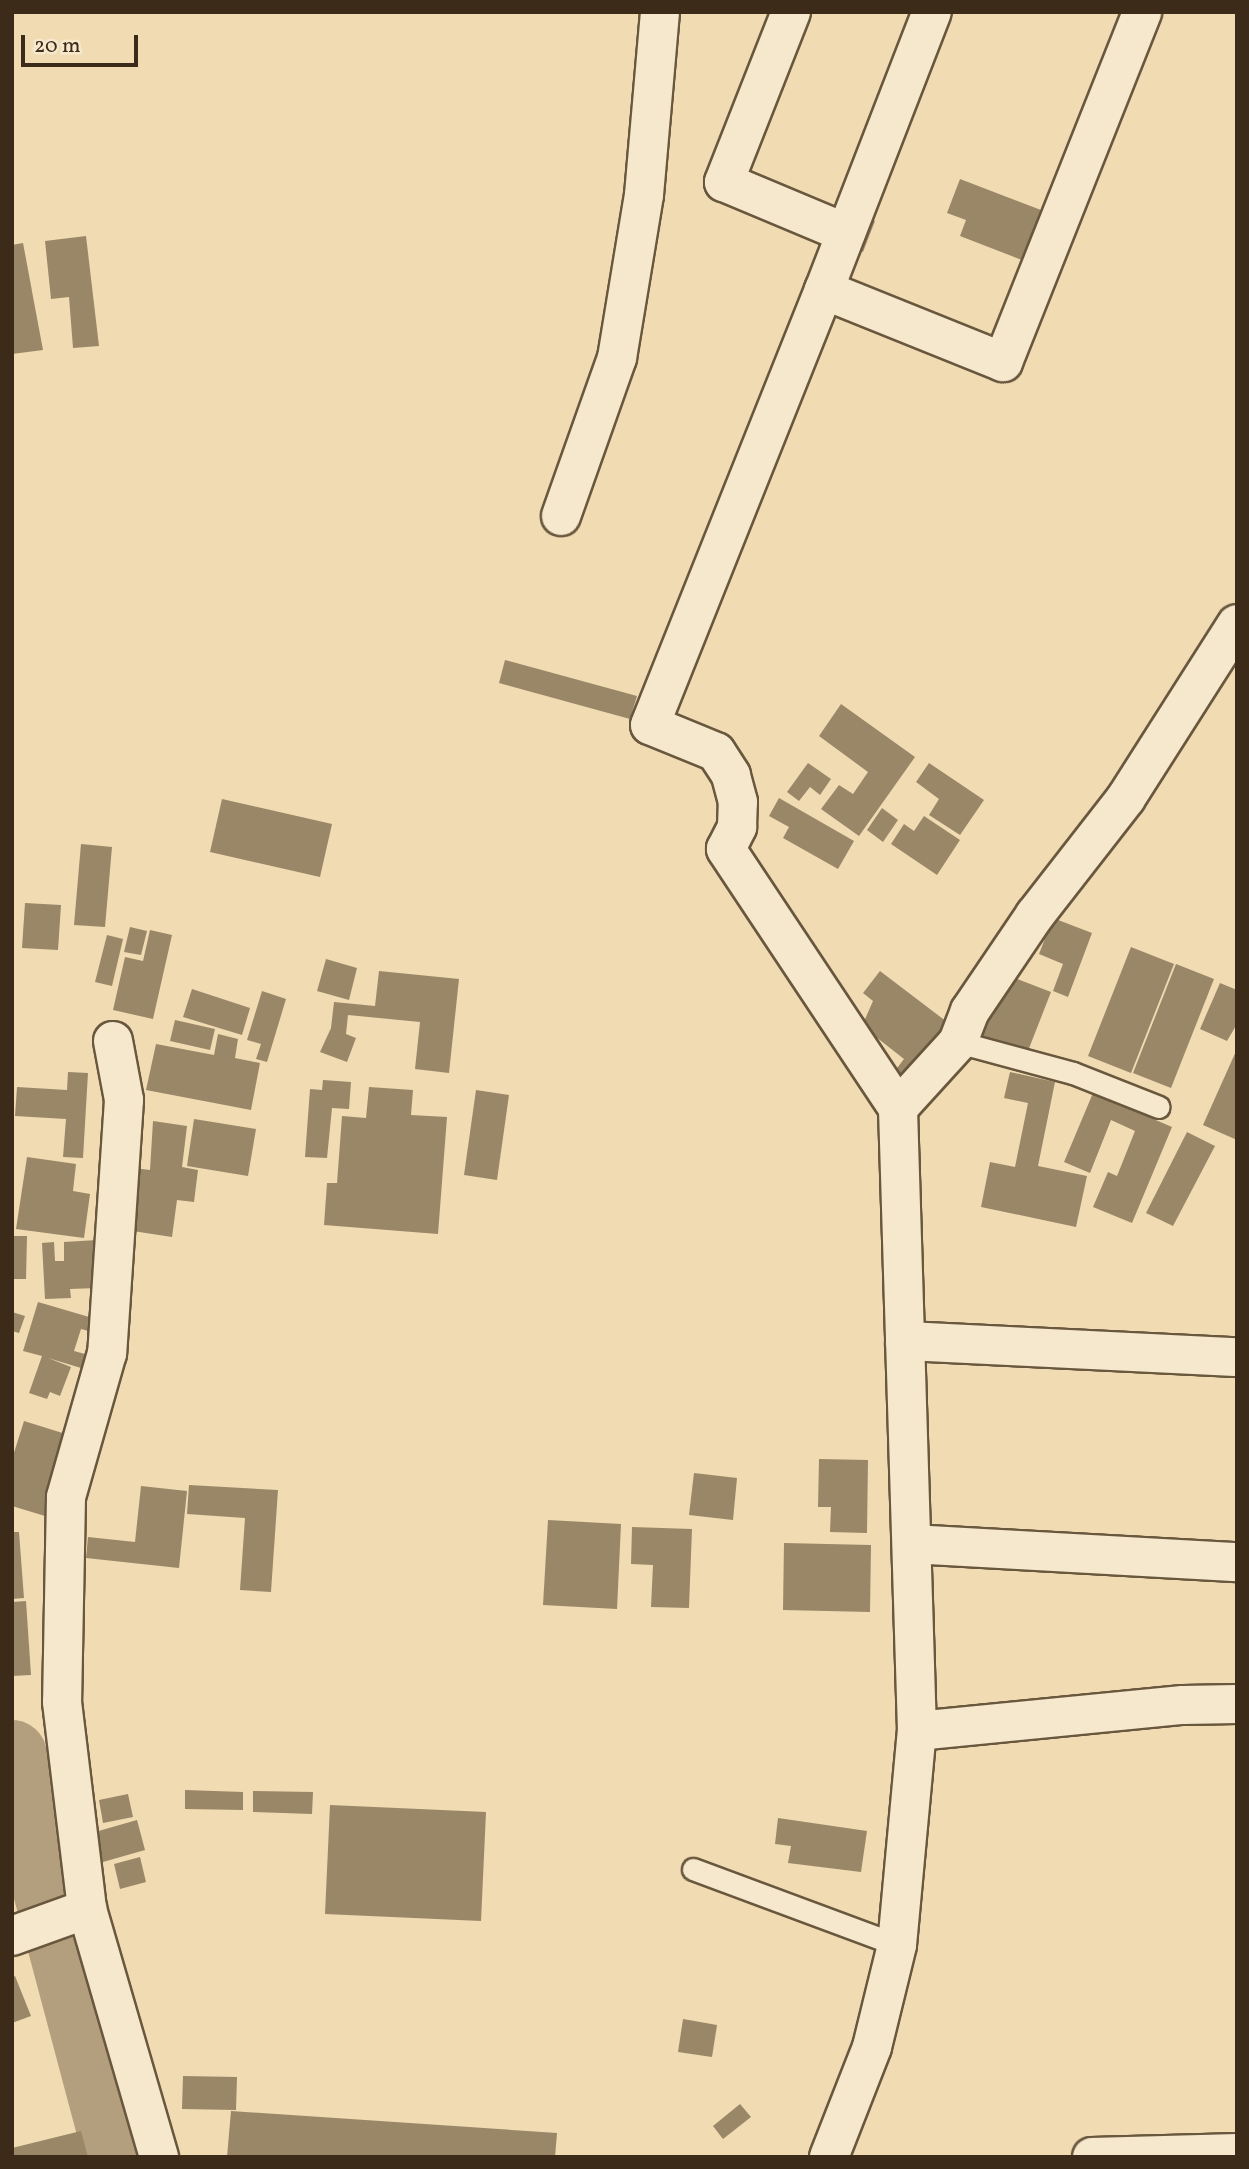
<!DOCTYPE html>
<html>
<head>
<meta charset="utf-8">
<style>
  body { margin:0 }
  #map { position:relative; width:1249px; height:2169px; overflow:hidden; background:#f0dbb2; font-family:Vollkorn,serif }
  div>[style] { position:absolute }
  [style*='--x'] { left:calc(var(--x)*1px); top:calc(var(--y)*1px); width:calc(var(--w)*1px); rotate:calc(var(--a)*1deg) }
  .river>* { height:70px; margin:-35px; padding:0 35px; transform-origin:35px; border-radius:35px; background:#b39f7e }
  .building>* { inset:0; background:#9a8768 }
  .roads { filter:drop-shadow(2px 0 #69573e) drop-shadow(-2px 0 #69573e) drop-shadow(0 2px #69573e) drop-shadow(0 -2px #69573e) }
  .service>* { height:21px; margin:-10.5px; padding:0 10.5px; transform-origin:10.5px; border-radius:10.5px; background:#f5e8cd }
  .minor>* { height:38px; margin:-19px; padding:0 19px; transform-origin:19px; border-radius:19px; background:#f5e8cd }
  span { translate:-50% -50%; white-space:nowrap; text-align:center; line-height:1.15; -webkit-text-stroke:5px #f5e8cd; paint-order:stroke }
  .frame { position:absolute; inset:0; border:14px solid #3c2b18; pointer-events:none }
  .scale { position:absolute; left:21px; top:35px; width:117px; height:32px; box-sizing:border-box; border:4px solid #3c2b18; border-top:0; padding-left:9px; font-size:21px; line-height:24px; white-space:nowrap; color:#3c2b18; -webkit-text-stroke:5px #f5e8cd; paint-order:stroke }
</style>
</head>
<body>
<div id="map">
  <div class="river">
    <i style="--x:12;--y:1755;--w:416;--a:75.1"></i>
  </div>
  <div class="building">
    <i style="clip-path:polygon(960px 179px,1041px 210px,1022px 260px,960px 236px,966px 220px,947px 213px)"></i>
    <i style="clip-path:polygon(856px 214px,875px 221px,863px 252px,844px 244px)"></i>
    <i style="clip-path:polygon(86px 236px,99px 346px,73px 348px,69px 297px,51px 299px,45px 241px)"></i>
    <i style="clip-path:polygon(23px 243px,43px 350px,12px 354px,12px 245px)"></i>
    <i style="clip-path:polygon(505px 660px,637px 696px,630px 719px,499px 683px)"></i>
    <i style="clip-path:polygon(841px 704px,915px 757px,859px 836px,821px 809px,839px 785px,853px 794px,868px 772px,819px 736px)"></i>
    <i style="clip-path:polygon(808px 763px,831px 779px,820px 795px,810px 787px,799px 801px,787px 792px)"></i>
    <i style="clip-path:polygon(929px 763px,984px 800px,960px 835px,929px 815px,939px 799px,916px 782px)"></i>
    <i style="clip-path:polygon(779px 798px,854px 841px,838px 869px,783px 838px,789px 827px,769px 816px)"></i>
    <i style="clip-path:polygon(222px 799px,332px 824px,320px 877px,210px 852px)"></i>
    <i style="clip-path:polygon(882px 808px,898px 820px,883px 842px,867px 830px)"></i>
    <i style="clip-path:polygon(924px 816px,960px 840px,937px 875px,891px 844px,904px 824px,914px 831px)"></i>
    <i style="clip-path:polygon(81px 844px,112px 847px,105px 927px,74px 925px)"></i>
    <i style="clip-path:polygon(25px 903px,61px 905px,58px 950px,22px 948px)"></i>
    <i style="clip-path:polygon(1053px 918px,1092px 933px,1068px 997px,1053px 991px,1063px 964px,1039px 954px)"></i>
    <i style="clip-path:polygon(130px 927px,147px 931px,141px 955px,124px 952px)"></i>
    <i style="clip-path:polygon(150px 930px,172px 935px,153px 1019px,113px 1010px,125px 957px,143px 961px)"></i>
    <i style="clip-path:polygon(107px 935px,123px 939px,112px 986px,95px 982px)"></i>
    <i style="clip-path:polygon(1131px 947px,1174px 964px,1131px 1073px,1088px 1056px)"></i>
    <i style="clip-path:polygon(326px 959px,357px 968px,349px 1000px,317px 991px)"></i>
    <i style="clip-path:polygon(1176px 964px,1214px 979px,1171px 1088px,1133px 1073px)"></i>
    <i style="clip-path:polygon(379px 971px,459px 979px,449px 1073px,415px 1069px,420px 1022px,348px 1015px,346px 1034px,356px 1038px,347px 1062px,320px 1052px,331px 1028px,334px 1002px,375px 1006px)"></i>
    <i style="clip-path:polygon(880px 971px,947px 1022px,903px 1080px,894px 1072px,904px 1059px,862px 1026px,873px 1001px,863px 993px)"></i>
    <i style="clip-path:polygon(1004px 974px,1051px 992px,1026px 1056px,979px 1038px)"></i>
    <i style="clip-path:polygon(1220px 983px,1237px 990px,1237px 1024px,1227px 1041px,1200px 1029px)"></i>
    <i style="clip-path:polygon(192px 989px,250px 1008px,242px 1035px,183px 1017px)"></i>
    <i style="clip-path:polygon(262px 991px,286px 999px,267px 1062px,256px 1059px,261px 1044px,247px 1040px)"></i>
    <i style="clip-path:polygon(175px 1020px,215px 1029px,210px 1050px,170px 1041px)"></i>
    <i style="clip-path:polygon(218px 1034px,238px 1039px,235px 1058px,260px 1063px,251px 1110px,146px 1090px,156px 1044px,214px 1055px)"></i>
    <i style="clip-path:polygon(1237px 1049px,1237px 1140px,1203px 1125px)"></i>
    <i style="clip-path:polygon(68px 1072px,88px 1073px,83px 1158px,63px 1157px,66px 1119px,15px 1116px,17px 1087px,67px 1090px)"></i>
    <i style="clip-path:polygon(1010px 1072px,1055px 1082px,1038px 1166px,1087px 1176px,1076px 1227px,981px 1207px,990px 1162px,1015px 1167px,1028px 1103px,1004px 1098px)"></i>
    <i style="clip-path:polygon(323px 1080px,351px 1082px,349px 1109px,332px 1108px,327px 1158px,305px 1157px,310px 1089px,322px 1090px)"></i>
    <i style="clip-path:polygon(369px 1087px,413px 1090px,411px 1115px,447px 1117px,438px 1234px,324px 1225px,327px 1183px,337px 1183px,342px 1116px,366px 1118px)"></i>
    <i style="clip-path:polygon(476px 1090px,509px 1095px,497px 1180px,464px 1175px)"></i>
    <i style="clip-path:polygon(1093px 1093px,1172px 1127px,1132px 1223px,1093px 1207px,1108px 1172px,1117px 1176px,1135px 1131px,1111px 1120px,1090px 1173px,1064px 1162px)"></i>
    <i style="clip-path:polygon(194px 1119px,256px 1129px,248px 1176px,187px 1166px)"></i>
    <i style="clip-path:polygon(153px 1121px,187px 1126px,182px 1167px,198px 1170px,194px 1202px,177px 1200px,172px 1237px,126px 1230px,125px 1167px,150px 1170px)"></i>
    <i style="clip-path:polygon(1187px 1132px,1215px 1146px,1173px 1226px,1146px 1213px)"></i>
    <i style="clip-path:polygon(27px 1157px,76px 1164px,73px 1191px,90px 1194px,84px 1238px,16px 1229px)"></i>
    <i style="clip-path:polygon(12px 1236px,27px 1236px,26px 1279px,12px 1279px)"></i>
    <i style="clip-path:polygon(97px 1240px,98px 1288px,70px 1289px,71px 1298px,45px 1299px,42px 1243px,54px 1242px,55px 1261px,64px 1261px,64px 1242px)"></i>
    <i style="clip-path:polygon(38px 1302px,96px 1319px,92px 1332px,81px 1329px,74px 1351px,85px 1354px,81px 1368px,48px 1358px,71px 1367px,60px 1396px,50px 1392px,47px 1399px,29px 1393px,42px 1356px,23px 1351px)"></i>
    <i style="clip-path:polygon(12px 1312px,25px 1316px,19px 1333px,12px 1331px)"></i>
    <i style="clip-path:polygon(24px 1421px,69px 1435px,45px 1516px,12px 1506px,12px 1459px)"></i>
    <i style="clip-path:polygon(819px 1459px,868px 1460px,867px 1533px,830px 1532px,831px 1507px,818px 1507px)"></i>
    <i style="clip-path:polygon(694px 1473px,737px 1478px,733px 1520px,689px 1515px)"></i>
    <i style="clip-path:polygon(189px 1485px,278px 1490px,271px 1592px,240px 1590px,245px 1518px,187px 1514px)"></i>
    <i style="clip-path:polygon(141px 1486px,187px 1491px,179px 1568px,86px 1558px,88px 1537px,135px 1542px)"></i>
    <i style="clip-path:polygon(548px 1520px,621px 1524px,617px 1609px,543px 1605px)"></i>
    <i style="clip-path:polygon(632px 1527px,692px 1529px,689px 1608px,651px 1607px,653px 1565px,631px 1564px)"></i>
    <i style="clip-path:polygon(12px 1532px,19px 1532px,24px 1598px,12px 1599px)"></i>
    <i style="clip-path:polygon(784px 1543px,871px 1545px,870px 1612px,783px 1610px)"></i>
    <i style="clip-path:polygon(26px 1601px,31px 1675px,12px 1676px,12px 1602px)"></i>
    <i style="clip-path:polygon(185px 1790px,243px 1792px,243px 1810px,185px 1809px)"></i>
    <i style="clip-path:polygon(253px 1791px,313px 1792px,312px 1814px,253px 1812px)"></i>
    <i style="clip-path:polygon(128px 1794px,133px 1817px,103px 1823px,99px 1800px)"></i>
    <i style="clip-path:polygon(330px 1805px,486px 1812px,481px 1921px,325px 1914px)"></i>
    <i style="clip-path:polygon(778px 1818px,867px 1831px,861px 1872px,788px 1863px,791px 1846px,775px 1844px)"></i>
    <i style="clip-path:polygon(137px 1820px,145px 1850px,103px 1862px,95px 1832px)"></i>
    <i style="clip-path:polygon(140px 1857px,146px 1882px,120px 1889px,114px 1864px)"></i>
    <i style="clip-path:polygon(15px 1976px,31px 2016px,12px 2023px,12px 1977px)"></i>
    <i style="clip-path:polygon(683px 2019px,717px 2025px,712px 2057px,678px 2052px)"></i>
    <i style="clip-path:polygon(183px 2076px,237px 2077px,236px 2110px,182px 2109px)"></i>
    <i style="clip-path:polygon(740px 2104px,751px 2117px,723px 2139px,713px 2126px)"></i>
    <i style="clip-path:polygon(231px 2111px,557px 2133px,555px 2157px,227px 2157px)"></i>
    <i style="clip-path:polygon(81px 2131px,88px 2157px,12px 2157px,12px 2148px)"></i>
  </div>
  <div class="roads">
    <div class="service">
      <i style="--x:958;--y:1042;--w:119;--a:15.1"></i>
      <i style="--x:1073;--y:1073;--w:92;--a:21.6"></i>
      <i style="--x:693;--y:1869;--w:218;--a:20.4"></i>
    </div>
    <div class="minor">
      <i style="--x:791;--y:12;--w:183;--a:111.5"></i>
      <i style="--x:724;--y:182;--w:132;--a:22.7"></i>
      <i style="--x:824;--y:290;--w:298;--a:-68.8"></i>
      <i style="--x:561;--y:516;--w:168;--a:-70.5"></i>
      <i style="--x:617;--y:358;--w:165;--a:-80.6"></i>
      <i style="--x:644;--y:195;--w:184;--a:-85"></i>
      <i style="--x:113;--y:1041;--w:60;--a:79.4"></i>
      <i style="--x:124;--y:1100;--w:254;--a:93.8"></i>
      <i style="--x:107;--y:1353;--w:150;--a:105.9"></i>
      <i style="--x:66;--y:1497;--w:205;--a:91.1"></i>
      <i style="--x:62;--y:1702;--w:209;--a:83.1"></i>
      <i style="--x:87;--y:1909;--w:258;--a:73.8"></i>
      <i style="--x:898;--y:1108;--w:89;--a:-47.7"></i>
      <i style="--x:958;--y:1042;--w:33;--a:-69"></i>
      <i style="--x:970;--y:1011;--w:116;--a:-55.9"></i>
      <i style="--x:1035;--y:915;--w:148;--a:-52.1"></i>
      <i style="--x:1126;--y:798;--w:206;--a:-57.5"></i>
      <i style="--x:905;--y:1341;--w:332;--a:2.8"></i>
      <i style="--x:912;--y:1544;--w:325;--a:3.2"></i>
      <i style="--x:917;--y:1731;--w:267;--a:-5.6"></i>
      <i style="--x:1183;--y:1705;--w:54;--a:-1.1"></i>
      <i style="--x:12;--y:1936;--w:80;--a:-19.8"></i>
      <i style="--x:829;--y:2157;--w:118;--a:-68.6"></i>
      <i style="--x:872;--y:2047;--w:105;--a:-76.2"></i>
      <i style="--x:897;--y:1945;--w:215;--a:-84.7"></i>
      <i style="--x:917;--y:1731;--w:623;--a:-91.75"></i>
      <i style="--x:898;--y:1108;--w:311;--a:-123.6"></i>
      <i style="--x:726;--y:849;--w:25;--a:-63"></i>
      <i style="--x:737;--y:827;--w:25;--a:-88"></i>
      <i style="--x:738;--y:802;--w:28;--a:-105"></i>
      <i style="--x:731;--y:775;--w:27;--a:-123"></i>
      <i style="--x:716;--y:752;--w:71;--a:-157.8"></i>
      <i style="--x:650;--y:725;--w:469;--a:-68.2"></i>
      <i style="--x:824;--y:290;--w:193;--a:21.9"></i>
      <i style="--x:1003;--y:362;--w:377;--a:-68.3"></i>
      <i style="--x:1092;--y:2157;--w:145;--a:-1.6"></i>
    </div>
  </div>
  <div class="frame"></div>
  <div class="scale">20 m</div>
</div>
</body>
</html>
